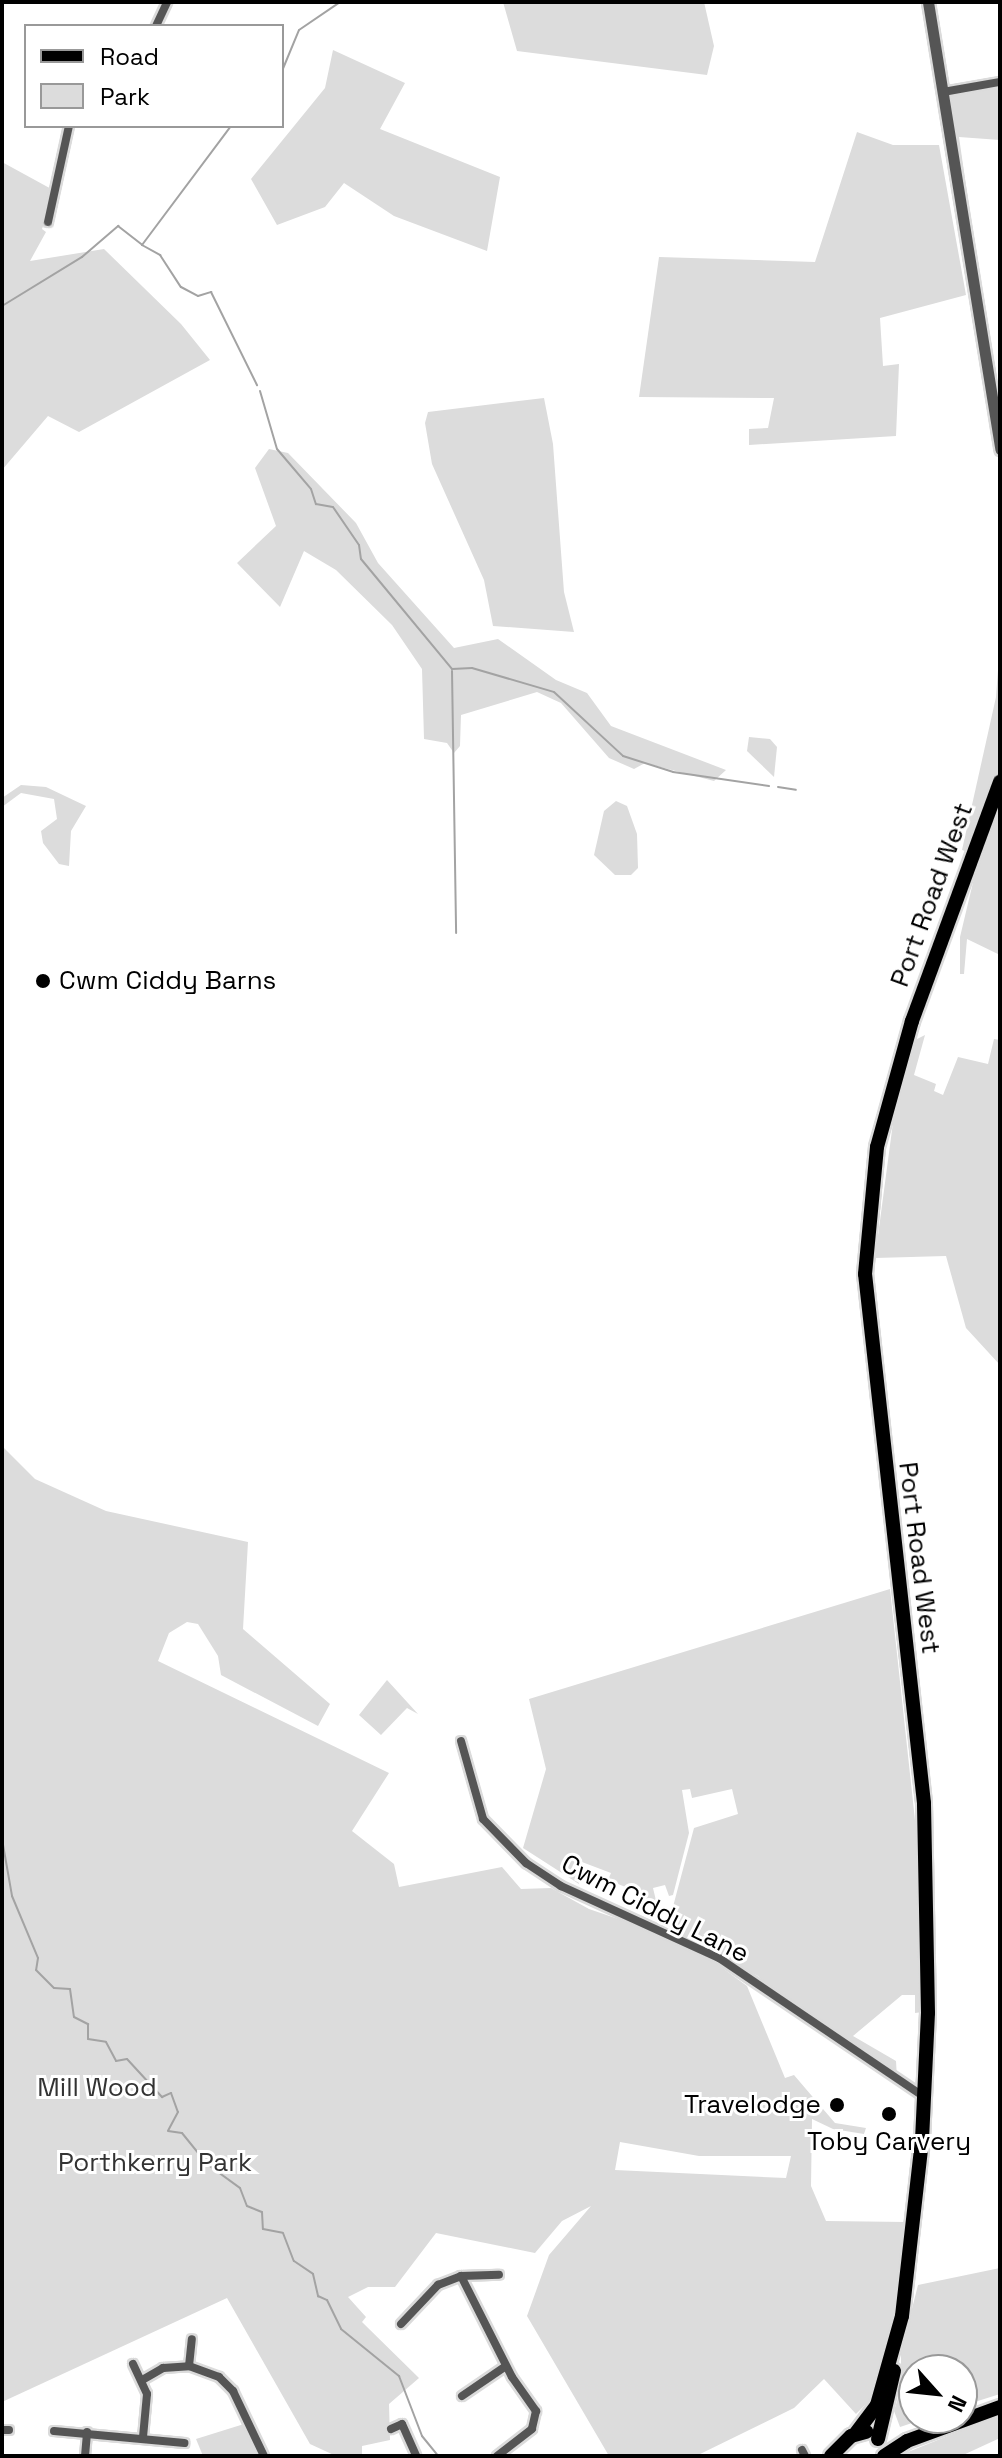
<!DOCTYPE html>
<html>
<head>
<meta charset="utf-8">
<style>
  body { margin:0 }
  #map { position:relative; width:1002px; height:2458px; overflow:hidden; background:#fff; font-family:"Space Grotesk",sans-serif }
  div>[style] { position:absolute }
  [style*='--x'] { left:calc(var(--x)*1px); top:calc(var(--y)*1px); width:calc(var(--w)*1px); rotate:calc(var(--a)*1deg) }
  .green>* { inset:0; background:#dcdcdc }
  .stream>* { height:2px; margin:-1px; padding:0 1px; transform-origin:1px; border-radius:1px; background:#a3a3a3 }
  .roads { filter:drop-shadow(2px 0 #dbdbdb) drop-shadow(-2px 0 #dbdbdb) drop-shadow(0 2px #dbdbdb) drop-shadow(0 -2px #dbdbdb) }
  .minor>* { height:8px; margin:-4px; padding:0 4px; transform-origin:4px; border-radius:4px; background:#555 }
  .tertiary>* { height:11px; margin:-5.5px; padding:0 5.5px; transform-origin:5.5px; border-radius:5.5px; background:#555 }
  .primary>* { height:14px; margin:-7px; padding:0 7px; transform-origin:7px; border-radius:7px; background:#000 }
  .dots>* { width:22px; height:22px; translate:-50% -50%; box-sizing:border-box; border:4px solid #fff; border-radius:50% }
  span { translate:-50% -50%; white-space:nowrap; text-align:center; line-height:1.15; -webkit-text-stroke:6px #fff; paint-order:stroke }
  .street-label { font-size:26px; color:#000 }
  .poi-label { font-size:26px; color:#000 }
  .left { translate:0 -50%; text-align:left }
  .right { translate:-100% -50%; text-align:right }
  .park-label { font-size:26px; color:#333 }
  .frame { position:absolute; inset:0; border:4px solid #000; pointer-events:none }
  .legend { position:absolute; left:24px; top:24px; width:260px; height:104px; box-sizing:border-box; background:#fff; border:2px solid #999; margin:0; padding:10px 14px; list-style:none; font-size:24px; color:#000 }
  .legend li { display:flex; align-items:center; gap:16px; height:40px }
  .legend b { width:40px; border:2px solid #999 }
  .north { position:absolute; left:898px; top:2354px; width:80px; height:80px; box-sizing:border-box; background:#fff; border:2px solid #999; border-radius:50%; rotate:117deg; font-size:22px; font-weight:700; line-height:32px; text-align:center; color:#000 }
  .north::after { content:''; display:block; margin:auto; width:28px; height:36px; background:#000; clip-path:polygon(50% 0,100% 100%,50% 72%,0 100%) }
</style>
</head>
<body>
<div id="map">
  <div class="green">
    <i style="clip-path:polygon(503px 2px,704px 2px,714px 46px,707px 75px,517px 51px)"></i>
    <i style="clip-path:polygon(333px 50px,405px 83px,380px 129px,500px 177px,487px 251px,394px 216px,344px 183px,325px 207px,277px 225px,251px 179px,325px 88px)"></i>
    <i style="clip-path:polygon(1000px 83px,1000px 140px,959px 137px,974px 241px,949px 96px)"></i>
    <i style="clip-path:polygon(857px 132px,893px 145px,939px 145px,966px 295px,880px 318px,883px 366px,899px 364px,896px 436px,749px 445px,749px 429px,768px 428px,774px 398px,639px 397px,659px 257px,815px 262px)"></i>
    <i style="clip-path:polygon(2px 162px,55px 191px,42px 229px,46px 232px,30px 261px,104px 249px,181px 324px,210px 360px,79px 432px,48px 416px,2px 470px)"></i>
    <i style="clip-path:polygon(544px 398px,553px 444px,564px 592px,574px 632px,493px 626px,484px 580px,432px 464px,425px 423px,428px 412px)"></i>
    <i style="clip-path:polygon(269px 449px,288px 453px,356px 523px,378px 563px,454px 648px,498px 639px,556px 680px,587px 693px,611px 726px,726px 770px,714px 781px,645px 763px,634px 769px,609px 758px,561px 703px,537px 692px,461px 715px,460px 746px,454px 753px,447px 743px,424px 739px,422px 669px,392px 625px,336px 570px,304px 551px,280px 607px,237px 563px,276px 526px,255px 468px)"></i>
    <i style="clip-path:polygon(1000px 643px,1000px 767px,968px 852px,962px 850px,996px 697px)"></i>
    <i style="clip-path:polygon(749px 737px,770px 739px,777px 747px,774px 777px,747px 751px)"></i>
    <i style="clip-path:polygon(21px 785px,46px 787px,86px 806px,71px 831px,69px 866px,59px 864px,43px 843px,41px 831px,57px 819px,54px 799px,21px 793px,2px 807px,2px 798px)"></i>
    <i style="clip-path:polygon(616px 801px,627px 806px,637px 834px,638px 868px,631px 875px,615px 875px,594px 855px,604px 811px)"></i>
    <i style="clip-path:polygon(1000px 803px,1000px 955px,967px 939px,964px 974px,960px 974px,960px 937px,975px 874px)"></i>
    <i style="clip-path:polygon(925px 1035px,914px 1075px,936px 1084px,934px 1091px,943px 1095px,958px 1057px,988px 1064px,994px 1039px,1000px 1040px,1000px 1365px,966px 1328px,946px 1256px,875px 1258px,896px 1100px,911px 1042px)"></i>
    <i style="clip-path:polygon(evenodd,2px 1446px,35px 1479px,106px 1511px,248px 1542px,243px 1629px,330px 1704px,318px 1726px,221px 1675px,218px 1656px,198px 1624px,187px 1622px,169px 1633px,158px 1661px,389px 1773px,352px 1831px,394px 1864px,399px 1887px,502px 1867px,521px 1889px,551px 1888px,589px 1909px,662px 1934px,706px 1956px,747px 1986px,785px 2078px,794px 2075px,835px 2123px,866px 2128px,864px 2134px,833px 2129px,812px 2119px,811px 2186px,826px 2221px,906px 2222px,898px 2296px,877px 2393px,856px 2414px,824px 2379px,794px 2408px,696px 2456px,609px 2456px,527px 2316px,549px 2255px,591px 2206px,562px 2221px,535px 2253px,436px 2233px,395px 2287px,368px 2287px,348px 2297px,366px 2317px,362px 2322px,419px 2378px,389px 2404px,390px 2440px,362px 2446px,362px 2456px,336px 2456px,310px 2444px,227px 2298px,2px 2402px,2px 1446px,620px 2142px,699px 2156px,791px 2156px,786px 2178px,615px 2170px,620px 2142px)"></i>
    <i style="clip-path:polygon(890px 1589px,918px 1848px,923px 2012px,915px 2013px,915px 1995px,902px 1995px,853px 2036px,896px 2061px,897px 2078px,782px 1998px,758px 1976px,667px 1929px,694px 1828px,738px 1814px,732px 1789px,692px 1798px,690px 1789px,682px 1790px,689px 1833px,673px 1895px,669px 1896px,665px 1885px,653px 1888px,659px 1913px,633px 1890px,608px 1880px,611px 1873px,574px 1859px,579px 1884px,523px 1848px,546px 1769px,529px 1699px)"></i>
    <i style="clip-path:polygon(387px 1680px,418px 1714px,407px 1708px,381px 1735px,359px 1715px)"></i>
    <i style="clip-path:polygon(1000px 2268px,1000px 2394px,962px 2406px,962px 2370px,914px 2370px,914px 2418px,927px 2418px,900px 2427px,894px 2411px,901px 2388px,901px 2352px,918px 2285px)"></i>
    <i style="clip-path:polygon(1000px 2415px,1000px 2438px,961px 2456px,898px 2456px)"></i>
    <i style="clip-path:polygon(244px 2424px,261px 2456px,203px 2456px,196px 2439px)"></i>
  </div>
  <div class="stream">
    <i style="--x:282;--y:71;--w:44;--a:-67.5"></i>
    <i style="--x:299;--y:30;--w:50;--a:-34.3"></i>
    <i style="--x:142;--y:245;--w:21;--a:29"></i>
    <i style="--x:160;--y:255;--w:38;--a:57"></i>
    <i style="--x:181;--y:287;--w:19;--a:28"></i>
    <i style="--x:198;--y:296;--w:14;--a:-17"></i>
    <i style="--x:211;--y:292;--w:104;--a:63.7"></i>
    <i style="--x:2;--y:306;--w:94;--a:-31.5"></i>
    <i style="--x:82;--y:257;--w:48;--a:-40.7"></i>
    <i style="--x:118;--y:226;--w:31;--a:38"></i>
    <i style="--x:142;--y:245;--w:149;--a:-53.2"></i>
    <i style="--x:260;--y:391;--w:60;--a:73.7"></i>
    <i style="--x:277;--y:449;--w:52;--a:49.6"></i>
    <i style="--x:311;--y:489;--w:16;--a:72"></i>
    <i style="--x:316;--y:504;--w:17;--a:10"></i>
    <i style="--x:333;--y:507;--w:46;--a:55.6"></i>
    <i style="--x:359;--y:545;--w:14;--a:82"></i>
    <i style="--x:361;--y:559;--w:143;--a:50.4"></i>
    <i style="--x:452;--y:669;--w:20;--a:-3"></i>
    <i style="--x:472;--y:668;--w:85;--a:16.3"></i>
    <i style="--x:554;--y:692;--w:94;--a:42.8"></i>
    <i style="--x:623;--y:756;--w:52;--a:17.7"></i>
    <i style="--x:673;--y:772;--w:97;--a:8.3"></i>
    <i style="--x:452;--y:671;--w:262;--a:89.1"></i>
    <i style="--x:778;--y:787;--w:18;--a:9"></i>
    <i style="--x:2;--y:1839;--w:58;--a:80"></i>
    <i style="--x:12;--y:1896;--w:67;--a:67.2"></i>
    <i style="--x:38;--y:1958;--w:12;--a:99"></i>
    <i style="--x:36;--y:1970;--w:25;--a:45"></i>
    <i style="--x:54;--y:1988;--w:16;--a:4"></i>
    <i style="--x:70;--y:1989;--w:28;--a:82"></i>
    <i style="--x:74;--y:2017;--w:16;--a:27"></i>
    <i style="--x:88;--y:2024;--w:15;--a:90"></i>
    <i style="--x:88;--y:2039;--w:18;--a:9"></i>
    <i style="--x:106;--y:2042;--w:21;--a:62"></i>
    <i style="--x:116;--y:2061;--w:11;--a:-10"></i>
    <i style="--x:127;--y:2059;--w:52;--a:47.4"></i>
    <i style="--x:162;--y:2097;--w:10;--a:-24"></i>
    <i style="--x:171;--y:2093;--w:20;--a:70"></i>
    <i style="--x:178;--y:2112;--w:21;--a:118"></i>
    <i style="--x:168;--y:2131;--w:14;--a:8"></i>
    <i style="--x:182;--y:2133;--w:40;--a:51"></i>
    <i style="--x:207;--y:2164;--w:41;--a:36"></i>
    <i style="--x:240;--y:2188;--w:19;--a:69"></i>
    <i style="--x:247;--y:2206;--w:16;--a:22"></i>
    <i style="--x:262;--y:2212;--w:17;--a:87"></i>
    <i style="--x:263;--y:2229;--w:20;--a:11"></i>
    <i style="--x:283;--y:2233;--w:30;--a:69"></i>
    <i style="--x:294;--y:2261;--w:23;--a:34"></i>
    <i style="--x:313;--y:2274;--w:23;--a:77"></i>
    <i style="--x:318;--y:2296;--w:10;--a:24"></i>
    <i style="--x:327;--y:2300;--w:32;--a:64"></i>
    <i style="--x:341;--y:2329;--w:75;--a:39"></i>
    <i style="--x:399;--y:2376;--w:64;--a:69"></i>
    <i style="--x:422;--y:2436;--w:26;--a:51"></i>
  </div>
  <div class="roads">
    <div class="minor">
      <i style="--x:156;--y:26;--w:26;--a:-65"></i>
      <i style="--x:943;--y:92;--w:58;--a:-10"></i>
      <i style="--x:48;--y:222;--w:98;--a:-77.7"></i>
      <i style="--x:461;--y:1741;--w:81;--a:74.2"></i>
      <i style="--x:483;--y:1819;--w:62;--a:45.7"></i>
      <i style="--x:526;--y:1863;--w:42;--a:33.3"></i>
      <i style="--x:561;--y:1886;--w:174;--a:24.5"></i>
      <i style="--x:719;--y:1958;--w:248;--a:34.1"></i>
      <i style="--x:461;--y:2276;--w:113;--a:63.2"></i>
      <i style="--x:512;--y:2377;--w:42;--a:54.8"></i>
      <i style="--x:536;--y:2411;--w:18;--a:103"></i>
      <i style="--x:532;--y:2429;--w:44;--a:142.4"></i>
      <i style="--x:401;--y:2324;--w:54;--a:-46.5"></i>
      <i style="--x:438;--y:2285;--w:25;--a:-21"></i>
      <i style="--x:461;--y:2276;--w:38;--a:-2"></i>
      <i style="--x:133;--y:2364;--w:33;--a:65"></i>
      <i style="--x:147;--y:2394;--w:43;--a:95.3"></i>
      <i style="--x:189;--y:2366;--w:27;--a:-84"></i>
      <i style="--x:144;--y:2379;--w:22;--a:-30"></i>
      <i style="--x:163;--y:2368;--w:26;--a:-4"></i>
      <i style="--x:189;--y:2366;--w:32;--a:20"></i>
      <i style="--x:219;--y:2377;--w:20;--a:45"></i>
      <i style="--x:233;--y:2391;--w:72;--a:64.5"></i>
      <i style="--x:462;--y:2396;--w:53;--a:-34.3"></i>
      <i style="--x:391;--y:2429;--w:12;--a:-24"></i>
      <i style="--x:402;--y:2424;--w:35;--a:66"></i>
      <i style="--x:2;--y:2430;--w:7;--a:0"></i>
      <i style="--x:54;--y:2431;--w:131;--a:5.3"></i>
      <i style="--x:802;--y:2450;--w:7;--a:63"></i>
      <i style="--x:85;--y:2456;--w:24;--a:-85"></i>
    </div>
    <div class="tertiary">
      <i style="--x:928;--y:2;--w:453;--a:80.8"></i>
    </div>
    <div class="primary">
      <i style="--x:856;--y:2433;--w:35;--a:-53"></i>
      <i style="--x:877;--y:2405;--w:92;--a:-74.3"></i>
      <i style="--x:902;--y:2316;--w:177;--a:-83.5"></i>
      <i style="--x:922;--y:2140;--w:127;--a:-87.3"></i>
      <i style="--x:928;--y:2013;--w:210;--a:-91.1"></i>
      <i style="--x:924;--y:1803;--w:532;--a:-96.36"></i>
      <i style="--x:865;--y:1274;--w:128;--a:-84.6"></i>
      <i style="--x:877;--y:1147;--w:131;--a:-74.5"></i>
      <i style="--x:912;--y:1021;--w:255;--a:-69.8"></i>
      <i style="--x:878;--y:2439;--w:70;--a:-76.8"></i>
      <i style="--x:831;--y:2456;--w:28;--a:-45"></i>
      <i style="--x:851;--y:2436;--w:16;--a:-15"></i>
      <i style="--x:884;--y:2456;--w:27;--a:-33"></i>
      <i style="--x:907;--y:2441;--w:99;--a:-20.1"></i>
    </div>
  </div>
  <div class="dots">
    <i style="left:43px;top:981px;background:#000"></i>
    <i style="left:837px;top:2105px;background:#000"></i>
    <i style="left:889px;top:2114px;background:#000"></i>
  </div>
  <div class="street-label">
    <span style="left:932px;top:895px;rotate:-70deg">Port Road West</span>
    <span style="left:919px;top:1558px;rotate:83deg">Port Road West</span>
    <span style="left:655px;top:1909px;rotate:27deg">Cwm Ciddy Lane</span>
  </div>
  <div class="poi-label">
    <span class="left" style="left:59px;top:981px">Cwm Ciddy Barns</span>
    <span class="right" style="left:821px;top:2105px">Travelodge</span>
    <span style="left:889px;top:2142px">Toby Carvery</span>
  </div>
  <div class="park-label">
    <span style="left:97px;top:2088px">Mill Wood</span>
    <span style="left:155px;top:2163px">Porthkerry Park</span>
  </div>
  <div class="frame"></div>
  <ul class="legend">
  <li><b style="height:10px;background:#000"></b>Road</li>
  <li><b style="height:22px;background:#dcdcdc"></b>Park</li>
  </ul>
  <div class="north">N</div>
</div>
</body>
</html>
